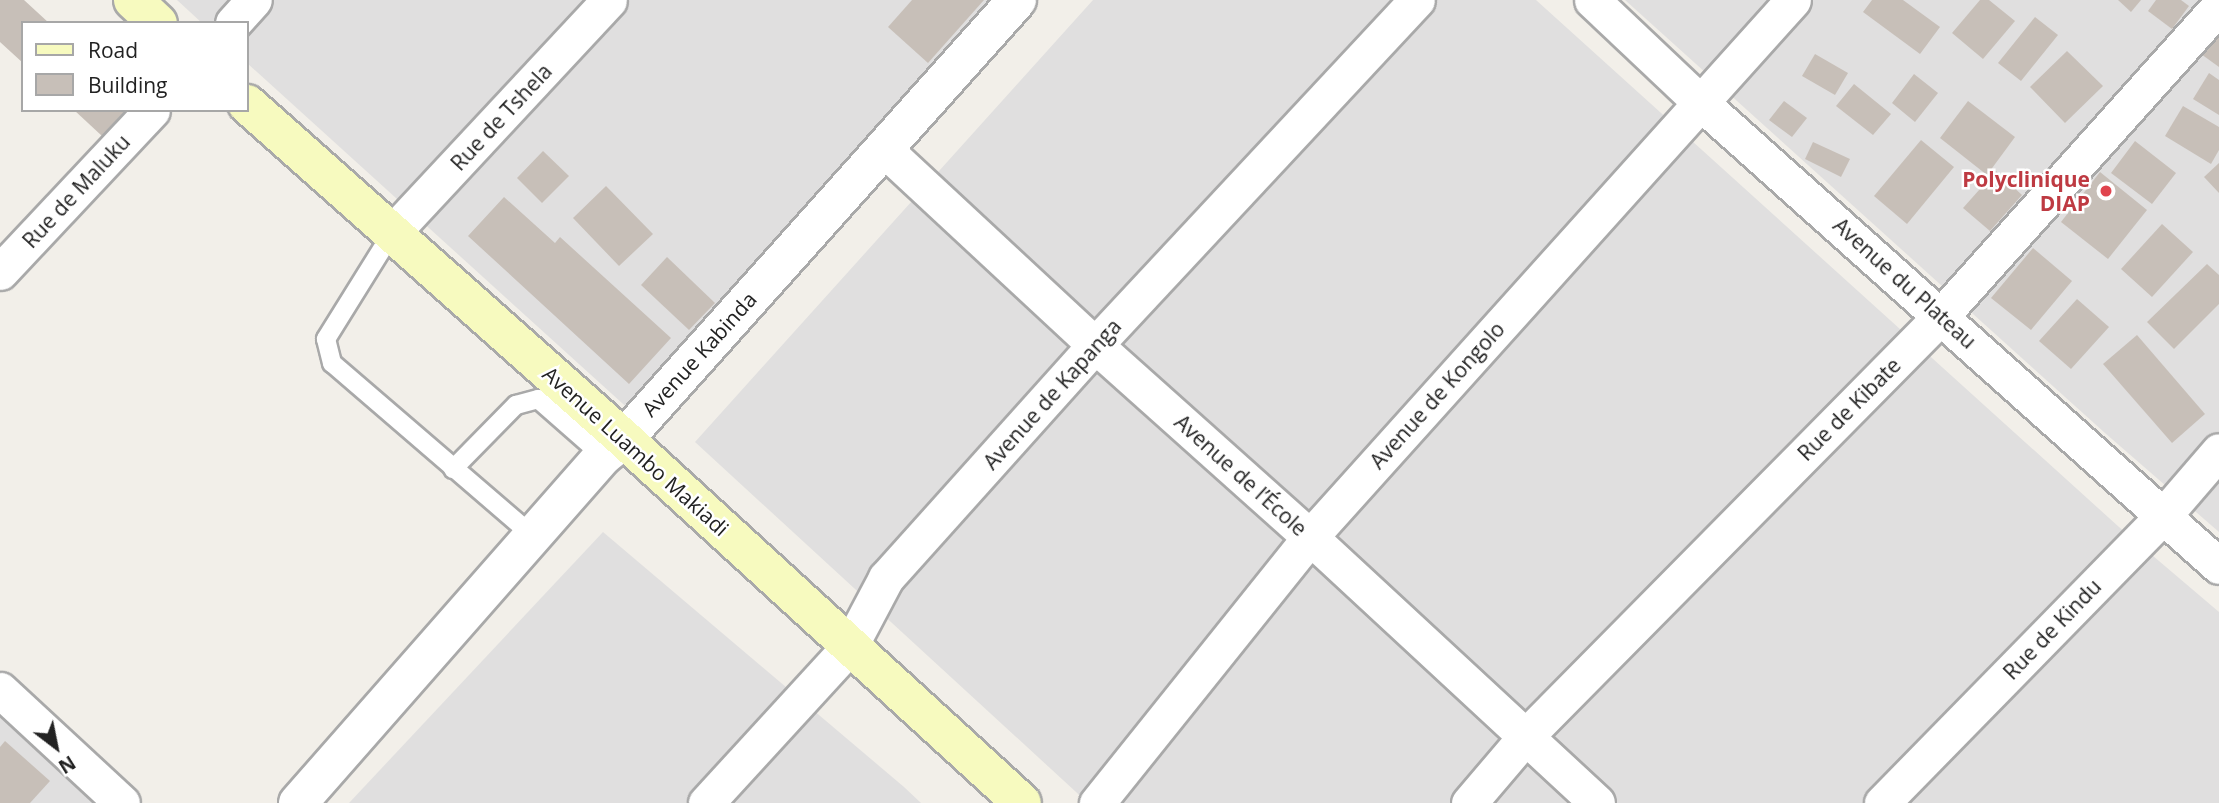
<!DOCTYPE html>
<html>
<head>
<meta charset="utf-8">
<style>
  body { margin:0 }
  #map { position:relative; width:2219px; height:803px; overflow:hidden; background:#f2efe9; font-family:"Open Sans",sans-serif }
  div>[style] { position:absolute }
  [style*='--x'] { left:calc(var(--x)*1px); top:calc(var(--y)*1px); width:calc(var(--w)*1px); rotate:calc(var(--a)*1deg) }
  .residential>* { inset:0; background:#e0dfdf }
  .building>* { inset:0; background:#c7bfb8 }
  .roads { filter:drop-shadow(2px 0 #a9a9a9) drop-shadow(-2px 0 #a9a9a9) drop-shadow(0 2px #a9a9a9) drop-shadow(0 -2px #a9a9a9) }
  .service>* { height:18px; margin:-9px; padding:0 9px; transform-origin:9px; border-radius:9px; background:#fff }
  .minor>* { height:35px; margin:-17.5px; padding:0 17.5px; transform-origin:17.5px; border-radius:17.5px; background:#fff }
  .tertiary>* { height:38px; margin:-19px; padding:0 19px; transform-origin:19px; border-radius:19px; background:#fff }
  .secondary>* { height:38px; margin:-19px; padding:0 19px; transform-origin:19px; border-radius:19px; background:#f7fabf }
  .dots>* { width:19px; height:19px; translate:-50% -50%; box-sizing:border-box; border:4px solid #fff; border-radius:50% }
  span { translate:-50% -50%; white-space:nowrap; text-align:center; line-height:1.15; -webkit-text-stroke:5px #fff; paint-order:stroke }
  .street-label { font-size:21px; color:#222 }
  .health-label { font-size:21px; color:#be3a42; font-weight:700 }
  .right { translate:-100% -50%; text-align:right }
  .legend { position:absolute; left:21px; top:21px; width:228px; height:91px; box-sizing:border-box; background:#fff; border:2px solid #a7a7a7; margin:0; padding:9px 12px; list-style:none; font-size:21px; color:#222 }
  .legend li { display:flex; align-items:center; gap:14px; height:35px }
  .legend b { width:35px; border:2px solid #a7a7a7 }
  .north { position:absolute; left:21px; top:712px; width:70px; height:70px; -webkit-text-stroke:5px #fff; paint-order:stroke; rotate:148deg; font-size:19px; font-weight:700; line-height:28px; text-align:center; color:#222 }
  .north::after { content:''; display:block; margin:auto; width:24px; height:32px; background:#222; clip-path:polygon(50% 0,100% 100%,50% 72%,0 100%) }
</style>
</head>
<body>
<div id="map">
  <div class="residential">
    <i style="clip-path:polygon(177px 0,997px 0,633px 413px,247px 63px,247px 23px,202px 23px)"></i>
    <i style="clip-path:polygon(1093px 0,1536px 0,2119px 527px,2219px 612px,2219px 803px,1088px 803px,695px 442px)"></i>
    <i style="clip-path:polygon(1625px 0,2219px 0,2219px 532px,2105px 433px)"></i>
    <i style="clip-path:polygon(603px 532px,904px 787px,921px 803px,349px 803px)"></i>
    <i style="clip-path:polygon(0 709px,104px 803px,0 803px)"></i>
  </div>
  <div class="building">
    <i style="clip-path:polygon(0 0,24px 0,49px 23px,23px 23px,23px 63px,0 42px)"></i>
    <i style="clip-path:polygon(912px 0,984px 0,928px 63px,888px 27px)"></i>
    <i style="clip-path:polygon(1872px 0,1903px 0,1940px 27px,1920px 54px,1863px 12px)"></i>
    <i style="clip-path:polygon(1980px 0,1989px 0,2015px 21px,1983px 59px,1952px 33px)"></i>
    <i style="clip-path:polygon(2118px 0,2141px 0,2131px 12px)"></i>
    <i style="clip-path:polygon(2156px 0,2181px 0,2189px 6px,2172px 29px,2148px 11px)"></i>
    <i style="clip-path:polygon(2035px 17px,2058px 35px,2021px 81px,1998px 63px)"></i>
    <i style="clip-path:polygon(2219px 30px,2219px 67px,2201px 54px)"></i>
    <i style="clip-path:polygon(2067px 51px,2103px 86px,2065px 123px,2030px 87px)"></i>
    <i style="clip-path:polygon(1815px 54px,1848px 73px,1835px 95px,1802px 76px)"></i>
    <i style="clip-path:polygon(2209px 73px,2219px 80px,2219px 115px,2193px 99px)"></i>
    <i style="clip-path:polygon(1914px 74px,1938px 93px,1915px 122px,1892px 103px)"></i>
    <i style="clip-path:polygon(1854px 84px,1891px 114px,1873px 135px,1836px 106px)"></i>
    <i style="clip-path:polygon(1784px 101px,1807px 118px,1792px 137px,1769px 120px)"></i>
    <i style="clip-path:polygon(1968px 101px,2015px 137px,1987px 175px,1940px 138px)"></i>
    <i style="clip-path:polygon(2183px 106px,2219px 127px,2219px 150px,2211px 164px,2165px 136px)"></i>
    <i style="clip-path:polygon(74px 110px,126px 110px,102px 136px)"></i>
    <i style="clip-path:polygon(1921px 140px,1954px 167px,1907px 224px,1874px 196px)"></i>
    <i style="clip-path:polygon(2135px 141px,2176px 173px,2152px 204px,2111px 173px)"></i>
    <i style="clip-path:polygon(1813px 142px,1850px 159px,1841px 177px,1805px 159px)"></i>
    <i style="clip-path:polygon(543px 151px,569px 176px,542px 203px,517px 178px)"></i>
    <i style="clip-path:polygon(2219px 163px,2219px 193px,2204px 177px)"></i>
    <i style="clip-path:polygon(1996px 171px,2022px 195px,1990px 231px,1963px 208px)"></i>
    <i style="clip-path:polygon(2100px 172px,2147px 210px,2108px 259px,2061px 222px)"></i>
    <i style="clip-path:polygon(606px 186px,653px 234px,619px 266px,573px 218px)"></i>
    <i style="clip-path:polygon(504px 197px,555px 243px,560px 237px,671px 338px,629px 384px,468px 236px)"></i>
    <i style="clip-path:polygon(2162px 224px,2193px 252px,2152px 297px,2121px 269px)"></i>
    <i style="clip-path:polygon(2033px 248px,2072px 281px,2031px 330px,1991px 298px)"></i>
    <i style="clip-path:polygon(667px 257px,715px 303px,689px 330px,641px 285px)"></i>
    <i style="clip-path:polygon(2207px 264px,2219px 275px,2219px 304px,2174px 349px,2147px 322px)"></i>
    <i style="clip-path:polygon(2077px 299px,2109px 327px,2071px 369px,2039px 341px)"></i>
    <i style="clip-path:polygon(2137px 335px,2205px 414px,2172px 443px,2103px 364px)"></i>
    <i style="clip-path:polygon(5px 741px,50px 781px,30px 803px,0 803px,0 747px)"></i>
  </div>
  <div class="roads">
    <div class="service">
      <i style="--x:392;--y:233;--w:125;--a:121.9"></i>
      <i style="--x:326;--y:339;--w:25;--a:76"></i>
      <i style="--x:332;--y:363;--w:265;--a:40.7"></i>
      <i style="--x:453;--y:469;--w:90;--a:-45.5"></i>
      <i style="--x:516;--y:405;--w:23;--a:-15"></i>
      <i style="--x:538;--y:399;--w:86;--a:41.2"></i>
    </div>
    <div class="minor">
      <i style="--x:1592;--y:0;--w:149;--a:43.4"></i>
      <i style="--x:1700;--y:102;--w:696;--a:41.8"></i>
      <i style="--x:233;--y:23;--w:31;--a:-48"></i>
      <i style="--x:883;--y:148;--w:289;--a:42.9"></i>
      <i style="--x:1095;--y:345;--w:288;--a:41.8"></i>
      <i style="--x:1310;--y:537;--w:391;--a:42.8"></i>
      <i style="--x:392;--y:233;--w:318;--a:-47"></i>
      <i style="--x:0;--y:272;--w:222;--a:-46.8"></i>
      <i style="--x:0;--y:690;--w:166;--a:42.8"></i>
      <i style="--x:706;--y:803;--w:213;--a:-47.5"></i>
      <i style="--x:850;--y:646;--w:77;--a:-62.1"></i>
      <i style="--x:886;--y:578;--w:313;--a:-48.1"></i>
      <i style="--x:1095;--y:345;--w:472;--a:-47"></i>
      <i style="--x:1097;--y:803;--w:341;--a:-51.3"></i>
      <i style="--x:1310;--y:537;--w:722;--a:-48.03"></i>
      <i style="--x:1469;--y:803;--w:88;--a:-49.6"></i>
      <i style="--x:1526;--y:736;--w:590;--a:-45.34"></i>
      <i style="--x:1941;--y:316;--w:416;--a:-48.1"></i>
      <i style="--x:1882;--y:803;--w:403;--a:-45.6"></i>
      <i style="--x:2164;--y:515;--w:84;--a:-49.3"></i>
    </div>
    <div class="tertiary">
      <i style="--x:298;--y:803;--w:462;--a:-48.7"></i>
      <i style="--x:603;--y:456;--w:27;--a:-39"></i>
      <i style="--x:624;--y:439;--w:589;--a:-48.16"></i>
    </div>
    <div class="secondary">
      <i style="--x:133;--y:0;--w:34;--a:43"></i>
      <i style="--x:247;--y:104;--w:504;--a:41.62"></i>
      <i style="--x:624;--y:439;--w:539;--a:42.45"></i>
    </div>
  </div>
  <div class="dots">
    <i style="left:2106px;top:191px;background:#e0444e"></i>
  </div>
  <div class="street-label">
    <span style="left:501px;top:117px;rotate:-47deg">Rue de Tshela</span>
    <span style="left:76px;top:191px;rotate:-47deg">Rue de Maluku</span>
    <span style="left:1905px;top:283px;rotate:42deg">Avenue du Plateau</span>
    <span style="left:699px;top:354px;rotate:-48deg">Avenue Kabinda</span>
    <span style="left:1052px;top:394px;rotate:-48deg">Avenue de Kapanga</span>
    <span style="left:1437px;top:395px;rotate:-48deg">Avenue de Kongolo</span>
    <span style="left:1849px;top:409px;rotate:-45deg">Rue de Kibate</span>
    <span style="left:636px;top:451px;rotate:42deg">Avenue Luambo Makiadi</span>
    <span style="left:1241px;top:475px;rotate:42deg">Avenue de l’École</span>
    <span style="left:2052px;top:629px;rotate:-46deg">Rue de Kindu</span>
  </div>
  <div class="health-label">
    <span class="right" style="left:2090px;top:191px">Polyclinique<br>DIAP</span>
  </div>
  <ul class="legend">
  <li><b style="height:9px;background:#f7fabf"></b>Road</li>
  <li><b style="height:19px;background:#c7bfb8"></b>Building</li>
  </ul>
  <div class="north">N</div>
</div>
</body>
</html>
